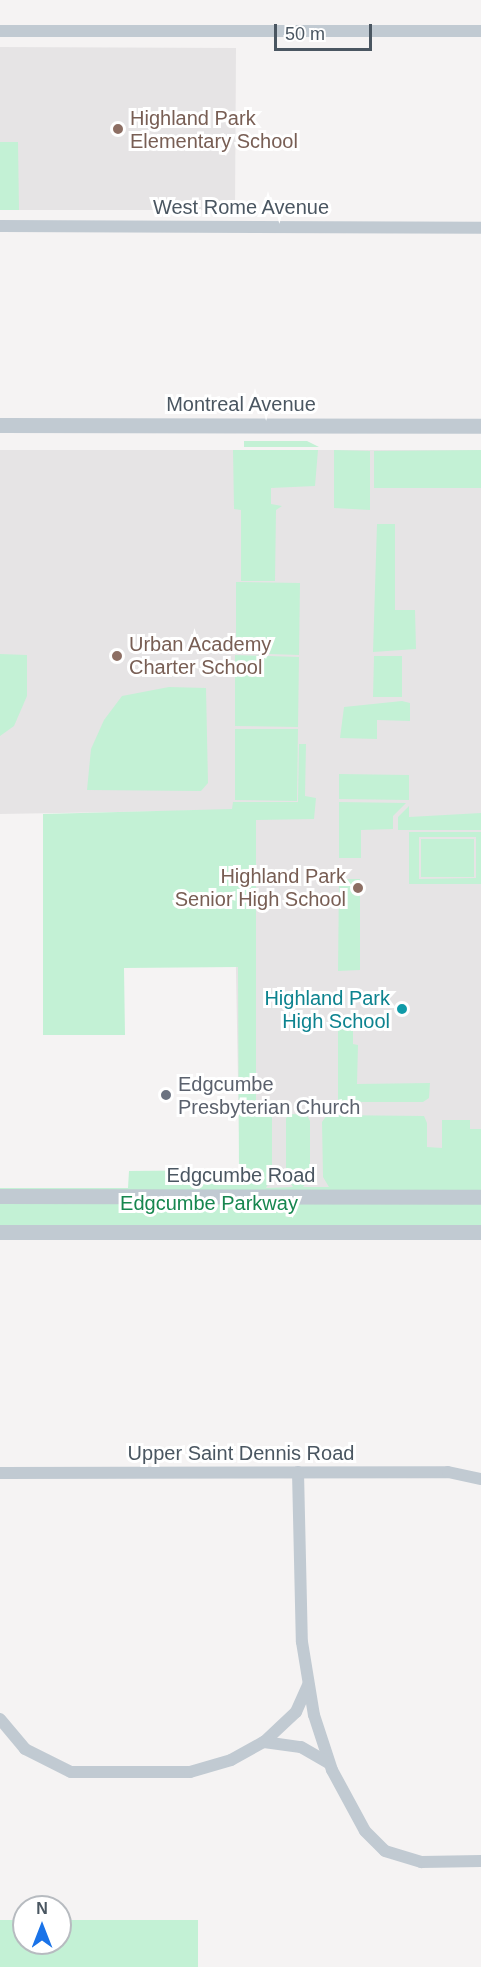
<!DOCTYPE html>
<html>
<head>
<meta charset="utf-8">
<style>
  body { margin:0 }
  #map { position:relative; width:481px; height:1967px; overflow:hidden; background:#f5f3f3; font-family:Arial,sans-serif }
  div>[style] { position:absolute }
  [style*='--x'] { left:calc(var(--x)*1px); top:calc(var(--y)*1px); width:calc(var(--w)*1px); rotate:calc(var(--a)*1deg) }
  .education>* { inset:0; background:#e6e4e5 }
  .green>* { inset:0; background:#c3f1d5 }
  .minor>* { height:12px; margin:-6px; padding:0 6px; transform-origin:6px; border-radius:6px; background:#c1cad2 }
  .tertiary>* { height:15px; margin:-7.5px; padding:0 7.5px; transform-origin:7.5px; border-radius:7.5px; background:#c1cad2 }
  .dots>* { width:16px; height:16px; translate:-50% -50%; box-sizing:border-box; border:3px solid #fff; border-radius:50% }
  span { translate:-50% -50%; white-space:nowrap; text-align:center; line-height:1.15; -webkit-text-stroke:6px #fff; paint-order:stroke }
  .education-label { font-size:20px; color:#785e54 }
  .left { translate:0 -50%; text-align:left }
  .right { translate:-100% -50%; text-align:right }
  .street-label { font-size:20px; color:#4a5661 }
  .culture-label { font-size:20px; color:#0d838f }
  .worship-label { font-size:20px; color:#5b616d }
  .park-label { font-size:20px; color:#17864f }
  .north { position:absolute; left:12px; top:1895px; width:60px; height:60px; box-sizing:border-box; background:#fff; border:2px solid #b7bbc0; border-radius:50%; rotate:0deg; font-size:16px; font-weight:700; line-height:24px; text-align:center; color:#4a5661 }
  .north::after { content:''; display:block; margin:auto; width:21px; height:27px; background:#1a73e8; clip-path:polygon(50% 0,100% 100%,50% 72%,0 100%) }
  .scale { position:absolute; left:274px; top:24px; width:98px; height:27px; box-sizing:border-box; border:3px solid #4a5661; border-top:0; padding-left:8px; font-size:18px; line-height:21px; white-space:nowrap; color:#4a5661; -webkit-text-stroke:4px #fff; paint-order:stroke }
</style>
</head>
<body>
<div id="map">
  <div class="education">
    <i style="clip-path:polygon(0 47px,236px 48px,235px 210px,0 210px)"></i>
    <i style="clip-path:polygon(0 450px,481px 450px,481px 1187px,240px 1188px,233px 810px,0 814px)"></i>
  </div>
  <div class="green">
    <i style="clip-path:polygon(0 142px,18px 142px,19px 210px,0 210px)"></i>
    <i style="clip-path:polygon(244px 441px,307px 441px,319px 447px,244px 447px)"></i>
    <i style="clip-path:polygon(233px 450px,318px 450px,315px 486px,271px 488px,271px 504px,282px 506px,276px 510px,275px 581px,241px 581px,241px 510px,234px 509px)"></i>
    <i style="clip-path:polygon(334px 450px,370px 451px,370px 510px,334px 508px)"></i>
    <i style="clip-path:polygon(481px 450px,481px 488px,374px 488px,374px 451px)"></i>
    <i style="clip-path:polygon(377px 524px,395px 524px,395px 610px,415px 610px,416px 649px,373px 652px)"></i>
    <i style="clip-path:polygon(236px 582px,300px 583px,299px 655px,236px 653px)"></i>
    <i style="clip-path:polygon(0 654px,27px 655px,27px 696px,14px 726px,0 736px)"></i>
    <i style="clip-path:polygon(235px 655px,299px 657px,298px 727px,235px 726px)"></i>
    <i style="clip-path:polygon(374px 656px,402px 656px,402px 697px,373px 697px)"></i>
    <i style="clip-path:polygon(169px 687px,206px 688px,208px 783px,201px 791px,87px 790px,91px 749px,104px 720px,122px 696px)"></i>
    <i style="clip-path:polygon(402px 701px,410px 703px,410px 721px,377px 720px,377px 739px,340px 738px,344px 707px)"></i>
    <i style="clip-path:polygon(235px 729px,298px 729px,297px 801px,235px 800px)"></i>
    <i style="clip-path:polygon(299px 744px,306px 744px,305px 796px,316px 798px,314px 819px,256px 820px,256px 1112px,272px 1114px,272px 1177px,266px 1188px,293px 1187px,286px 1176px,286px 1118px,291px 1114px,307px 1115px,310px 1121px,310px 1177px,303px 1187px,329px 1187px,323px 1177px,322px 1122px,327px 1115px,424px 1116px,427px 1123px,427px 1147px,442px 1148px,442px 1120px,470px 1120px,470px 1129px,481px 1129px,481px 1237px,0 1237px,0 1188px,128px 1188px,129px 1171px,239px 1170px,238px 967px,124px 968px,125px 1035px,43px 1035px,43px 814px,232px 809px,233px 802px,298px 802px)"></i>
    <i style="clip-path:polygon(339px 774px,409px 775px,409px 800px,339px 799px)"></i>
    <i style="clip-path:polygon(339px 802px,406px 803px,393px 816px,393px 829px,361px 830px,361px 858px,339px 858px)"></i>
    <i style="clip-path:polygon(409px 806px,409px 817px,481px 813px,481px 830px,398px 830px,398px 817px)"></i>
    <i style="clip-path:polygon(evenodd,409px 832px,481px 832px,481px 884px,409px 884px,409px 832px,419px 837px,476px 837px,476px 878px,419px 879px,419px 837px)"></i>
    <i style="clip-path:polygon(421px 839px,474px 839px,474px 877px,421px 877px)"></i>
    <i style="clip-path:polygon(339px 879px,360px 879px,360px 970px,338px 971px)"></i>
    <i style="clip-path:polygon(338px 1023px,353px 1023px,353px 1044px,358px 1045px,357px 1084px,430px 1083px,429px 1098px,423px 1102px,338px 1102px)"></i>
    <i style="clip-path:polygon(0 1920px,24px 1920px,24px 1943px,60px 1943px,60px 1920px,198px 1920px,198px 1967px,0 1967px)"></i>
  </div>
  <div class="minor">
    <i style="--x:0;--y:31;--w:481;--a:0"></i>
    <i style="--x:0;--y:226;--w:481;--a:0.2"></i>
    <i style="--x:298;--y:1472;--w:170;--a:88.7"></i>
    <i style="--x:302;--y:1642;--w:74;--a:80.7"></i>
    <i style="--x:314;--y:1715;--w:58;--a:71.9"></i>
    <i style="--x:332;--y:1770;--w:69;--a:61.6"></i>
    <i style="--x:365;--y:1831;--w:28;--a:45"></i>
    <i style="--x:385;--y:1851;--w:38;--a:17"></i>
    <i style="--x:421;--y:1862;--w:60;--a:-1"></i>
    <i style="--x:0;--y:1473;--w:448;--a:-0.1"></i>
    <i style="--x:448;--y:1472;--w:34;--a:12"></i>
    <i style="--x:0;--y:1719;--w:39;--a:50"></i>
    <i style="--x:25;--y:1749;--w:51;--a:26.6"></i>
    <i style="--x:71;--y:1772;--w:119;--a:0"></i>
    <i style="--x:190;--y:1772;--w:43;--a:-16.3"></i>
    <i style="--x:231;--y:1760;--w:38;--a:-29"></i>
    <i style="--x:264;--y:1742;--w:44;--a:-43.2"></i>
    <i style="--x:296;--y:1712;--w:30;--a:-66"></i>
    <i style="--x:264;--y:1742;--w:37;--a:8"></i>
    <i style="--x:301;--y:1747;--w:32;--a:30"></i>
  </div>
  <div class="tertiary">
    <i style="--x:0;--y:425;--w:481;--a:0.1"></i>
    <i style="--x:0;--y:1196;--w:481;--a:0.1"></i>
    <i style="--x:0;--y:1232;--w:481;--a:0"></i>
  </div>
  <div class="dots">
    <i style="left:118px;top:129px;background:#8d6e63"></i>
    <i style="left:117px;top:656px;background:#8d6e63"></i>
    <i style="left:358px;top:888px;background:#8d6e63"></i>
    <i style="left:402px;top:1009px;background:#0f9aa8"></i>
    <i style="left:166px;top:1095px;background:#6b7280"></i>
  </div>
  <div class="education-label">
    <span class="left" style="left:130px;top:130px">Highland Park<br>Elementary School</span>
    <span class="left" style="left:129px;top:656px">Urban Academy<br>Charter School</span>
    <span class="right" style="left:346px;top:888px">Highland Park<br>Senior High School</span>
  </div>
  <div class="street-label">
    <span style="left:241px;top:207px">West Rome Avenue</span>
    <span style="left:241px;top:404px">Montreal Avenue</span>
    <span style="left:241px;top:1175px">Edgcumbe Road</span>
    <span style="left:241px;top:1453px">Upper Saint Dennis Road</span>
  </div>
  <div class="culture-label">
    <span class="right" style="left:390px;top:1010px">Highland Park<br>High School</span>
  </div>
  <div class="worship-label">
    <span class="left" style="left:178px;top:1096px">Edgcumbe<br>Presbyterian Church</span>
  </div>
  <div class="park-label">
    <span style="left:209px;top:1203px">Edgcumbe Parkway</span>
  </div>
  <div class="north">N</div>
  <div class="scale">50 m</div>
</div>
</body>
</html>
